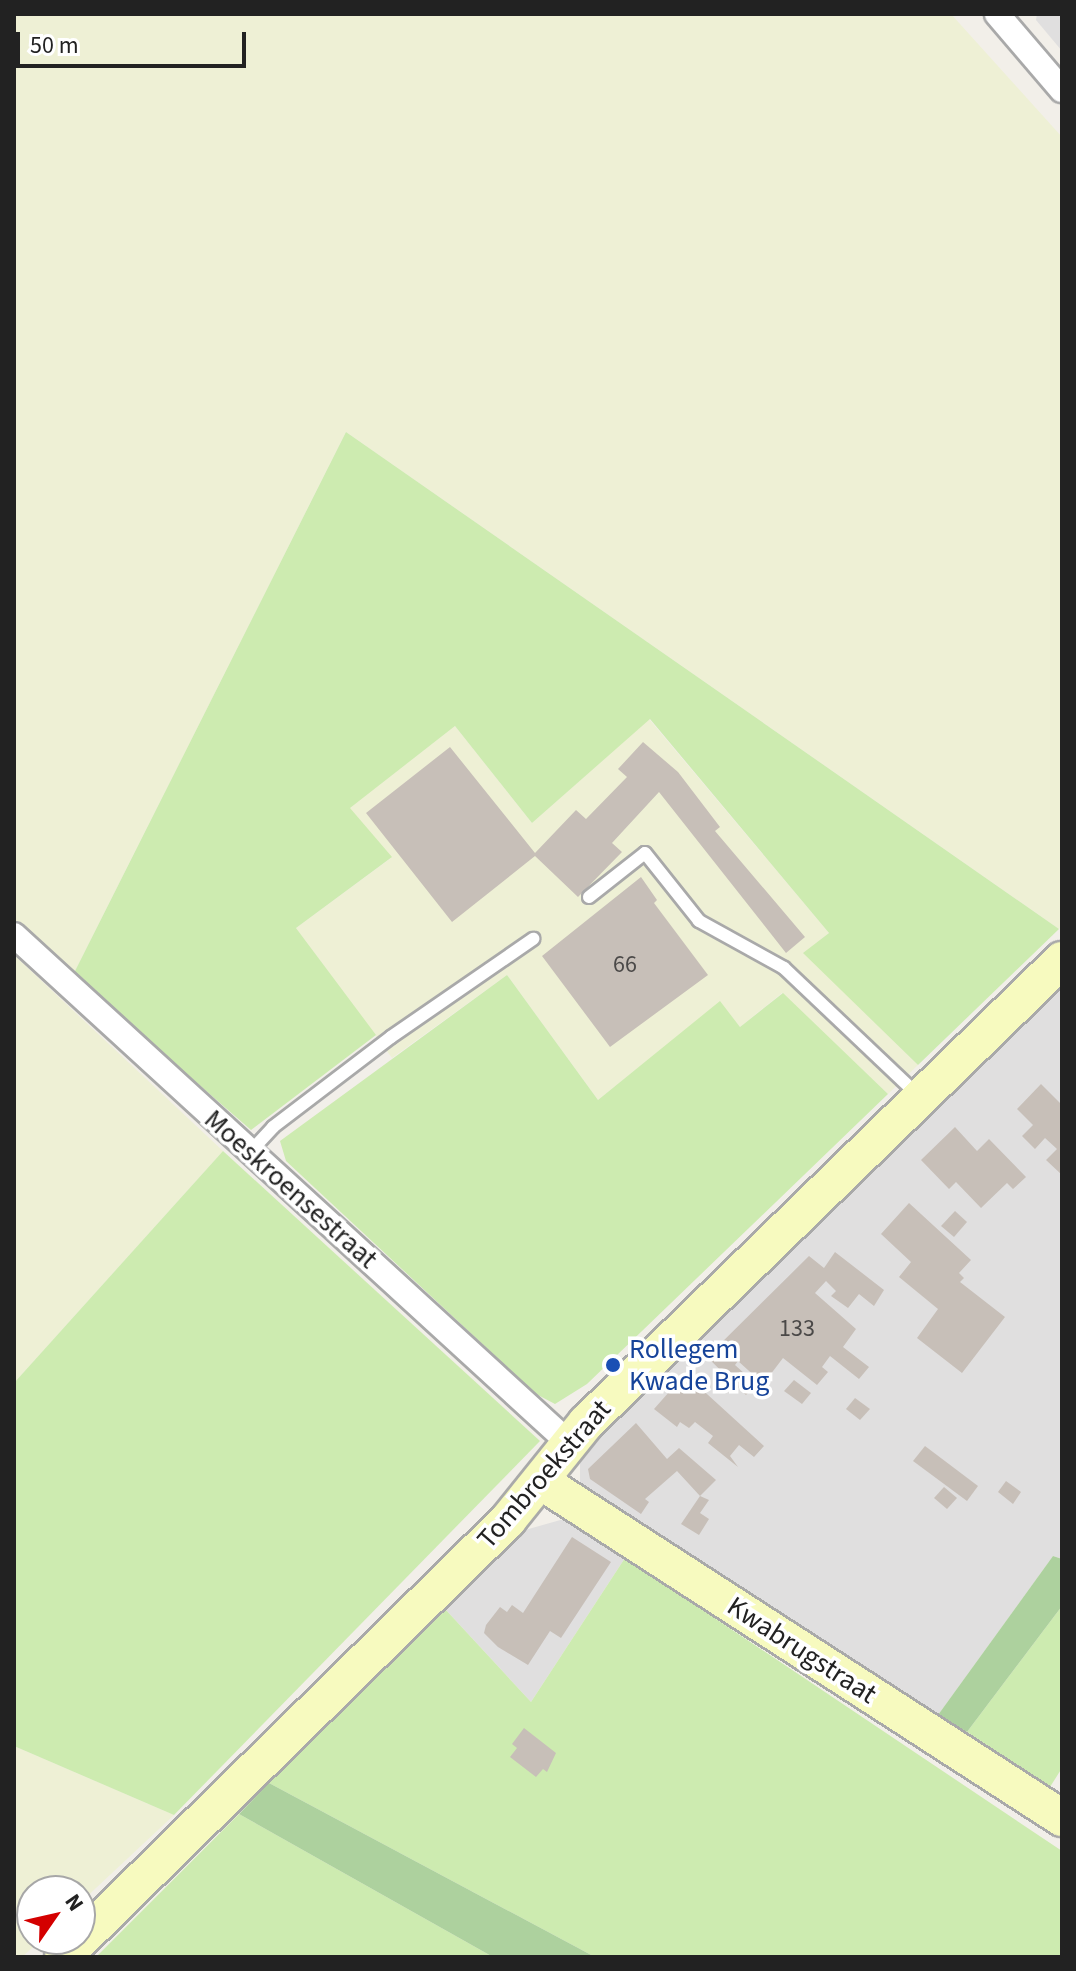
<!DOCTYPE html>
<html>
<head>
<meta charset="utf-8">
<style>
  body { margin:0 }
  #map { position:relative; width:1076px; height:1971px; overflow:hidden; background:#f2efe9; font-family:"Source Sans 3",sans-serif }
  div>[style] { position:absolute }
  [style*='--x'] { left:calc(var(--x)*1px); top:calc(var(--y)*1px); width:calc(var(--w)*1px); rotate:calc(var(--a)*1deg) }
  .residential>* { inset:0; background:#e0dfdf }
  .farmland>* { inset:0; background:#eef0d5 }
  .grass>* { inset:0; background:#cdebb0 }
  .forest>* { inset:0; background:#add19e }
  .building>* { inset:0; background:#c7bfb8 }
  .roads { filter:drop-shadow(2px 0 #a9a9a9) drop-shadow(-2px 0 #a9a9a9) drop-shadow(0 2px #a9a9a9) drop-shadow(0 -2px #a9a9a9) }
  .lane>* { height:12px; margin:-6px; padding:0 6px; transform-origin:6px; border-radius:6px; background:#fff }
  .street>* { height:24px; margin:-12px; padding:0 12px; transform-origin:12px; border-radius:12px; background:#fff }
  .secondary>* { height:36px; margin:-18px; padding:0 18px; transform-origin:18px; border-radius:18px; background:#f7fabf }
  .dots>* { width:22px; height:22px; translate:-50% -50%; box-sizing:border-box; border:4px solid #fff; border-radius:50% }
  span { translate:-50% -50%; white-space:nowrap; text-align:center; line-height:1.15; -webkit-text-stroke:7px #fff; paint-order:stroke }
  .number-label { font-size:24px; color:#4b4948 }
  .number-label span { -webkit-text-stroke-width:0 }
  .street-label { font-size:28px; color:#222 }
  .transit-label { font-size:28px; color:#164399 }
  .left { translate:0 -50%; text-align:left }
  .frame { position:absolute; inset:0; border:16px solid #222; pointer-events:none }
  .north { position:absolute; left:16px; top:1875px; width:80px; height:80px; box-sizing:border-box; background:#fff; border:2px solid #a7a7a7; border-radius:50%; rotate:56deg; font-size:22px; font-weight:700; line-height:32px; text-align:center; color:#222 }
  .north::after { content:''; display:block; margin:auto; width:28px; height:36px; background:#d40000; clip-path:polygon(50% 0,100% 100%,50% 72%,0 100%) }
  .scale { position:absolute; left:16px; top:32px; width:230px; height:36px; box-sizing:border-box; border:4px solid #222; border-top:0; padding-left:10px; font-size:24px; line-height:28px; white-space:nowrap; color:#222; -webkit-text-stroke:6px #fff; paint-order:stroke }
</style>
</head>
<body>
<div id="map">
  <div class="residential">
    <i style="clip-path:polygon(1037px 14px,1062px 14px,1062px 51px,1036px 20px)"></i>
    <i style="clip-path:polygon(1062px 987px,1062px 1559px,1053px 1556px,938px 1715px,580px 1485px,580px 1463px,600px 1437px)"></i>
    <i style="clip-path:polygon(564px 1519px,625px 1558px,531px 1702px,445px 1609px,525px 1530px)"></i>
  </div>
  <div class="farmland">
    <i style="clip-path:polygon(14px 14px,951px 14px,1062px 137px,1062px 926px,1059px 929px,346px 432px,73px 975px,14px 920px)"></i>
    <i style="clip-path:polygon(649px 719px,829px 933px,804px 953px,918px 1065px,888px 1094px,782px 993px,740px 1027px,720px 1002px,598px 1100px,507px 975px,392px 1058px,296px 928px,391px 858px,349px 808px,455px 726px,532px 823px)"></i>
    <i style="clip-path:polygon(14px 955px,223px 1151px,14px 1383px)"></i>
    <i style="clip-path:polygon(14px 1746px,174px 1815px,80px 1903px,80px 1891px,32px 1891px,32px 1939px,42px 1939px,22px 1957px,14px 1957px)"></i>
  </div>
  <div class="grass">
    <i style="clip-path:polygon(346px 432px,1059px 929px,918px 1065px,803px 953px,829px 933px,650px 719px,532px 823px,455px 726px,350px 808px,392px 857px,296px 928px,376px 1035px,251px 1130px,73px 975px)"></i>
    <i style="clip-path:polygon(507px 975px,598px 1100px,720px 1001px,740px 1027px,783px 993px,888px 1094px,587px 1384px,555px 1404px,536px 1394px,286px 1161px,280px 1141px)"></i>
    <i style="clip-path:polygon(223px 1151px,540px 1441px,174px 1815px,14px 1746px,14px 1383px)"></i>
    <i style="clip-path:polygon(625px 1558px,1062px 1851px,1062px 1957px,595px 1957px,269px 1783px,445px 1609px,531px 1702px)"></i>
    <i style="clip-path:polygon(1062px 1606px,1062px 1768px,1050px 1787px,967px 1732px)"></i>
    <i style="clip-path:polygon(239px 1814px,493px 1957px,96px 1957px)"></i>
  </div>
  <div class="forest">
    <i style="clip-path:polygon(1053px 1556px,1062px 1559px,1062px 1606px,967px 1732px,938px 1715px)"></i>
    <i style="clip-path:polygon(269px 1783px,595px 1957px,493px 1957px,239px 1814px)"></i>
  </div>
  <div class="building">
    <i style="clip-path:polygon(643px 742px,678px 772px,720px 827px,715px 831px,805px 937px,786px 953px,659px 792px,612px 843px,622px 852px,578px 897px,535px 856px,452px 922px,366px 813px,450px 747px,535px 853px,576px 810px,586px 819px,627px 777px,618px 769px)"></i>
    <i style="clip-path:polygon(641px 877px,657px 900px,654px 903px,708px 975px,610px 1047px,542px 956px)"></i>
    <i style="clip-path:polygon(1041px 1084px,1062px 1105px,1062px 1175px,1046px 1160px,1057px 1149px,1045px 1138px,1035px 1149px,1022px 1136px,1033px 1125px,1017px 1109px)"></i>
    <i style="clip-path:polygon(955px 1127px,977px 1151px,989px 1139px,1026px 1177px,1013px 1189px,1007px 1183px,981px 1208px,956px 1182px,949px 1189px,921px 1160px)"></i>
    <i style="clip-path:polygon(909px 1203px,971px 1260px,959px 1273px,964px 1278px,960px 1282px,1005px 1317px,962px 1373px,917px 1338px,938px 1309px,899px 1277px,911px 1262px,881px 1234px)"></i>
    <i style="clip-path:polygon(955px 1211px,967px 1222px,954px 1237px,941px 1226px)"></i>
    <i style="clip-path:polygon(835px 1252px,884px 1290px,874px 1306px,859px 1294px,848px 1308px,831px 1296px,836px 1291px,826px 1281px,815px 1293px,856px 1329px,843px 1347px,869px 1367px,859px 1379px,830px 1356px,822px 1367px,828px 1372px,817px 1385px,783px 1358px,767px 1379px,760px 1373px,758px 1379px,738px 1361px,735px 1365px,756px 1384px,746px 1395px,707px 1357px,809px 1256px,824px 1268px)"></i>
    <i style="clip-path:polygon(685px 1374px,764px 1446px,754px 1457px,739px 1445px,730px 1456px,738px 1467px,708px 1443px,713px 1436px,695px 1422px,689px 1428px,680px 1422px,677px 1427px,654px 1409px)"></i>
    <i style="clip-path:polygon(794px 1380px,811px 1393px,802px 1404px,784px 1391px)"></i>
    <i style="clip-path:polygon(855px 1398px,870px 1409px,860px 1420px,846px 1409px)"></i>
    <i style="clip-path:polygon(636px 1423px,667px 1459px,679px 1448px,716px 1480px,700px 1496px,677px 1471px,645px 1499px,649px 1502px,641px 1514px,590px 1479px,588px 1469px)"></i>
    <i style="clip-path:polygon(925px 1446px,978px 1486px,967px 1501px,913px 1461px)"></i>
    <i style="clip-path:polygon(1006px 1481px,1021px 1492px,1013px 1504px,998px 1492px)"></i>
    <i style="clip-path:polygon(944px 1487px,957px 1498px,947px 1509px,934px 1498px)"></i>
    <i style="clip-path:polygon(700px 1496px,709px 1500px,700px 1513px,709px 1519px,699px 1535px,681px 1524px)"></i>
    <i style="clip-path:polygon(572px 1537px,611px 1562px,561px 1638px,550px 1631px,528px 1665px,498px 1647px,484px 1633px,486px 1625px,500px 1607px,507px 1612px,512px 1605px,523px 1613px)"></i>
    <i style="clip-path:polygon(524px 1728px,556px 1753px,547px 1772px,543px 1769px,536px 1777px,510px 1757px,517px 1748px,512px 1744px)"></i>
  </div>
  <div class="roads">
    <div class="lane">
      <i style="--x:589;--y:897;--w:71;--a:-38.2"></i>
      <i style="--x:645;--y:853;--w:87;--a:51.5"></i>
      <i style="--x:699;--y:921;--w:97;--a:28.9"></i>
      <i style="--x:784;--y:968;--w:186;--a:43.5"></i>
      <i style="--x:250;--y:1152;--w:34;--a:-47"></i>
      <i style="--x:273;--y:1127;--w:148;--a:-37.3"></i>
      <i style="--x:391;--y:1037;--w:173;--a:-34.6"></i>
    </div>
    <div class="street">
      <i style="--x:997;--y:14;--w:100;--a:49.5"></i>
      <i style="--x:14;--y:935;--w:752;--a:42.47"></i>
    </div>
    <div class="secondary">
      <i style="--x:542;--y:1482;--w:619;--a:32.87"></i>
      <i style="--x:63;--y:1957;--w:624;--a:-44.48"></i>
      <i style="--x:508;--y:1520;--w:124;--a:-51.2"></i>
      <i style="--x:586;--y:1423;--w:664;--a:-44.21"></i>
    </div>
  </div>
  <div class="dots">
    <i style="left:613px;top:1365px;background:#1a4fb4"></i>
  </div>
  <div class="number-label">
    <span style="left:625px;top:965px">66</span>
    <span style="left:797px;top:1329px">133</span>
  </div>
  <div class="street-label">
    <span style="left:291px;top:1189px;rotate:42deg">Moeskroensestraat</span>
    <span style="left:544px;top:1474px;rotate:-49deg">Tombroekstraat</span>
    <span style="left:802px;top:1650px;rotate:33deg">Kwabrugstraat</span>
  </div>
  <div class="transit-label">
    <span class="left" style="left:629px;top:1365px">Rollegem<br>Kwade Brug</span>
  </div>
  <div class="frame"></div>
  <div class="north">N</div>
  <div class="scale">50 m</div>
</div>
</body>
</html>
